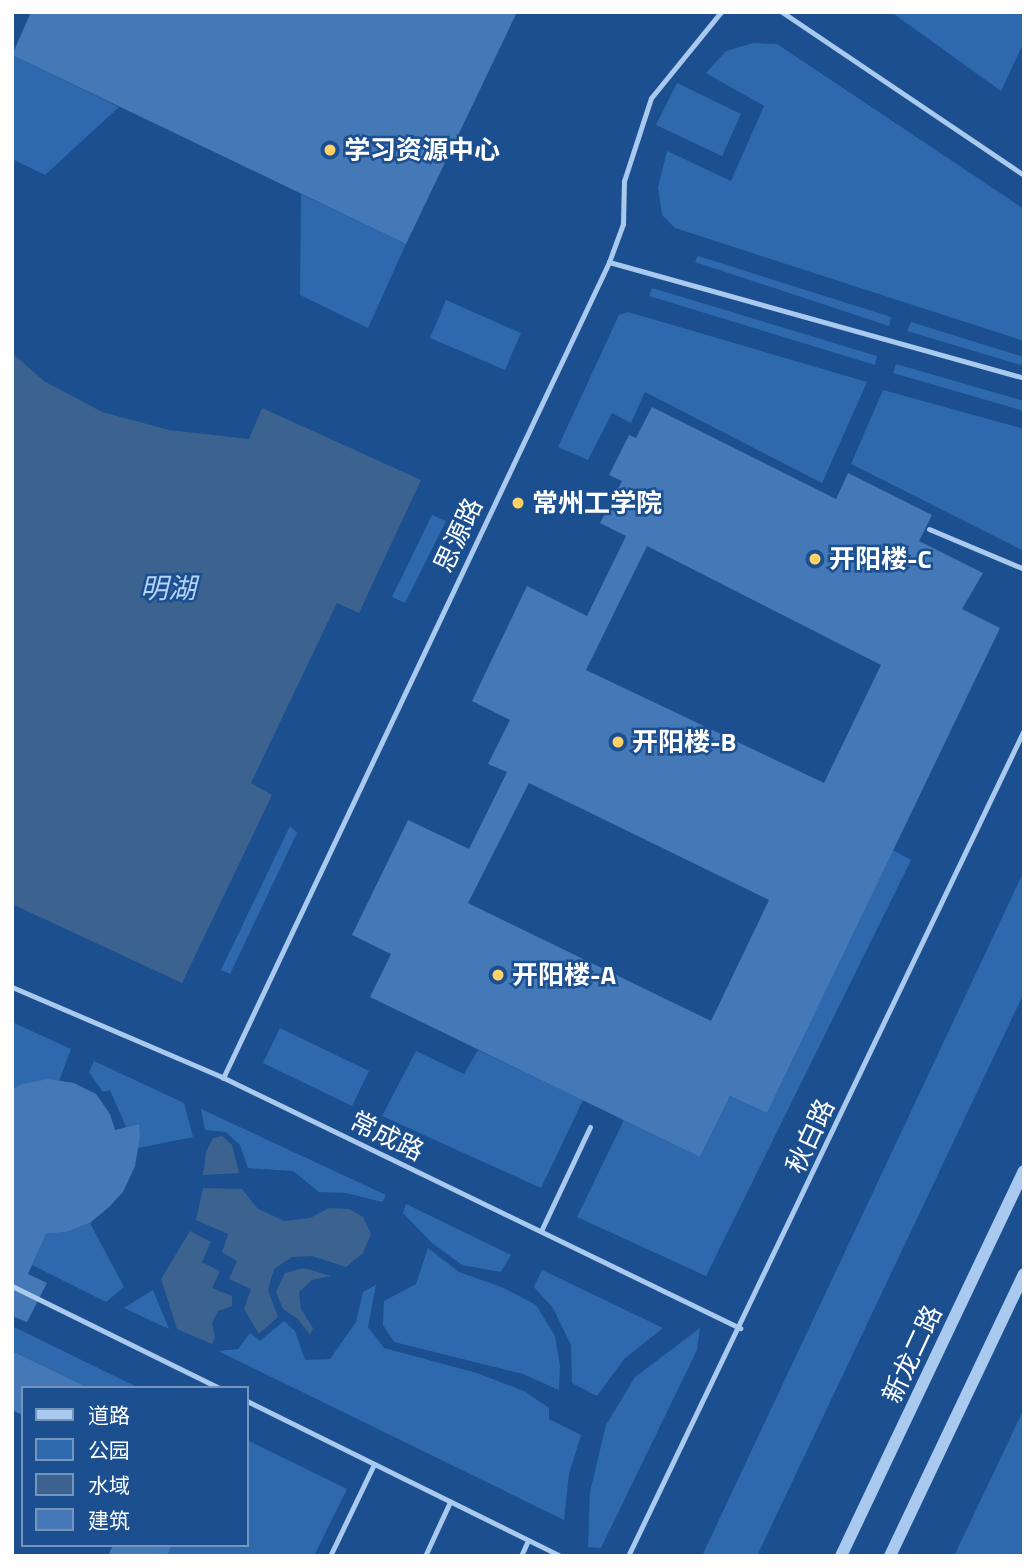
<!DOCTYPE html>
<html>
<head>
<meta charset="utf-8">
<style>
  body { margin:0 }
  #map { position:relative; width:1036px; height:1568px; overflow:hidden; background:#1b4f8f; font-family:"Titillium Web","Noto Sans SC",sans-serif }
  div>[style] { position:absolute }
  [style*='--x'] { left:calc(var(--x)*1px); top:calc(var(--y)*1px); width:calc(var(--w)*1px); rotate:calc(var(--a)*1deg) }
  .green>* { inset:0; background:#2e69ad }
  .water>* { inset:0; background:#3c6290 }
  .building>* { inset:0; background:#4478b7 }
  .service>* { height:5px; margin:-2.5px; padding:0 2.5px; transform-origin:2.5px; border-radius:2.5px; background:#a9c9ee }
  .tertiary>* { height:12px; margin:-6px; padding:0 6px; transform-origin:6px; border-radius:6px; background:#a9c9ee }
  .dots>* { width:19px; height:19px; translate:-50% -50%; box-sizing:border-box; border:4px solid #1b4f8f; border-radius:50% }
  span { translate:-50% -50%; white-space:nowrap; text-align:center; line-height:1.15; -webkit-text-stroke:5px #1b4f8f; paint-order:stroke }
  .poi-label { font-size:26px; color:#fff; font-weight:700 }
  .left { translate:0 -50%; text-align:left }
  .street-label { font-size:26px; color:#fff }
  .water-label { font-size:28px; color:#b5d3f5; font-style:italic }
  .frame { position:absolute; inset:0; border:14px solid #fff; pointer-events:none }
  .legend { position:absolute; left:21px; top:1386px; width:228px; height:161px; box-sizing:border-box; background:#1b4f8f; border:2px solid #7695bc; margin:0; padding:9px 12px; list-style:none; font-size:21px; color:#fff }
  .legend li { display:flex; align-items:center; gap:14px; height:35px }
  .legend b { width:35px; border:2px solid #7695bc }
</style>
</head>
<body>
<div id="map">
  <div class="green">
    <i style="clip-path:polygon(891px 12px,1024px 12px,1024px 42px,1001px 91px)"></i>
    <i style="clip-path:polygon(753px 43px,777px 44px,1024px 209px,1024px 341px,675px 228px,662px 215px,658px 187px,667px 151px,731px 181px,764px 106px,706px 73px,726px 51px)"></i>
    <i style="clip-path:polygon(12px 55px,119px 107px,45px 175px,12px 159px)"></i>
    <i style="clip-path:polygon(677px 83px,741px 114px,722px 156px,656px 125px)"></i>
    <i style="clip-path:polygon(301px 194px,406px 244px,368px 328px,300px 295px)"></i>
    <i style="clip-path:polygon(698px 256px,891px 317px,889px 326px,695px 262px)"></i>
    <i style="clip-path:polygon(652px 288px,877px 356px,875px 365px,649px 296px)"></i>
    <i style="clip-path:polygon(446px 300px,521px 333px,505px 370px,430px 338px)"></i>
    <i style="clip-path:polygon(628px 312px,867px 382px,822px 483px,645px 392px,631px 423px,612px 413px,588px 460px,558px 447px,619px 315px)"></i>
    <i style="clip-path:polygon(911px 322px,1024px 357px,1024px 366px,907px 331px)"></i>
    <i style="clip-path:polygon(896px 364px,1024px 401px,1024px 411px,893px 373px)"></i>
    <i style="clip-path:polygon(883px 390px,1024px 429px,1024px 551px,851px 464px)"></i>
    <i style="clip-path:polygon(432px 515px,446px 521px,405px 603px,392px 597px)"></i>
    <i style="clip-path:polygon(290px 826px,297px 833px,230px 974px,221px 970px)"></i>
    <i style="clip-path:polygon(893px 850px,911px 860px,706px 1276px,577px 1217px,624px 1120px,700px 1157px,730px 1096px,767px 1113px)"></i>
    <i style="clip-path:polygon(1024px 871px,1024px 993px,757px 1556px,702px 1556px)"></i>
    <i style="clip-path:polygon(12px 1022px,71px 1049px,59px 1081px,12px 1089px)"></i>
    <i style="clip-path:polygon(280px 1028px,369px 1071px,352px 1106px,263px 1063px)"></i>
    <i style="clip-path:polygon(478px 1050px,583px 1100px,541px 1188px,382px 1116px,416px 1051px,464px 1074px)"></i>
    <i style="clip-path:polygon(94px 1061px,184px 1103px,193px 1137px,138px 1148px,139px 1124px,126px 1127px,110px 1090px,103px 1092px,89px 1072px)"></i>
    <i style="clip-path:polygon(201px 1109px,386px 1195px,382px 1202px,346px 1193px,319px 1192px,293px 1171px,248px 1168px,240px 1145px,226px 1132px,205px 1130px)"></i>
    <i style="clip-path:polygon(406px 1204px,511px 1255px,501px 1272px,462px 1265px,432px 1243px,403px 1213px)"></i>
    <i style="clip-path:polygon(90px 1223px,124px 1287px,106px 1302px,32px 1265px,46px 1234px,66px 1232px)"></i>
    <i style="clip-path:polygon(428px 1248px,459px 1272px,504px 1288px,536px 1305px,555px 1336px,560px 1366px,559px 1390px,523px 1374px,394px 1342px,383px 1325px,384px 1301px,416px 1284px)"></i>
    <i style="clip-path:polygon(542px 1270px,663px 1328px,624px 1359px,597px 1396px,572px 1383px,571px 1345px,553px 1308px,534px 1287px)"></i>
    <i style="clip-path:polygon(376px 1285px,368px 1327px,384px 1348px,477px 1373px,524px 1391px,549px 1408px,549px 1419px,581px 1435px,569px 1474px,564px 1520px,218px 1351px,238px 1349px,250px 1333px,260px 1341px,284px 1321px,295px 1331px,305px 1360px,330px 1359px,356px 1322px,363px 1292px)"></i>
    <i style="clip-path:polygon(153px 1290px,169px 1329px,124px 1308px)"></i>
    <i style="clip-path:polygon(12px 1326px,139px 1388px,89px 1388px,12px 1351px)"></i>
    <i style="clip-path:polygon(700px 1328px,697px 1350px,601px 1548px,588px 1547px,590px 1492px,606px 1425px,635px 1377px)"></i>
    <i style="clip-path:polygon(1024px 1409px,1024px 1556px,954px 1556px)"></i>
    <i style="clip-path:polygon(247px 1440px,347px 1489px,314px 1556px,167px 1556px,172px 1545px,247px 1545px)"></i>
  </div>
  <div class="water">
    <i style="clip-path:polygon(12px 353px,44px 381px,102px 412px,169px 430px,249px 439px,262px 408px,421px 480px,359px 613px,337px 603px,251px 783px,272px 795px,182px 983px,12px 904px)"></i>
    <i style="clip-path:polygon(222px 1136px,232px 1145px,239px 1173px,203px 1175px,206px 1152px,213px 1138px)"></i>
    <i style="clip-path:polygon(203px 1188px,242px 1189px,258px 1209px,285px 1221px,310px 1218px,329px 1208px,349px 1209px,363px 1217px,371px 1234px,363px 1253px,346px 1267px,312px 1256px,292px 1257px,274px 1269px,268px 1290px,278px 1317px,259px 1334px,244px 1309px,251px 1289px,229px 1279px,237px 1261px,222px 1252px,228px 1234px,196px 1220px)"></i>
    <i style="clip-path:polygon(190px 1231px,211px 1242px,202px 1262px,220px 1271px,212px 1288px,232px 1296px,232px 1306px,218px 1311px,212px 1323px,215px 1337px,212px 1344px,177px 1329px,161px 1279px)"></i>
    <i style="clip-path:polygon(304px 1268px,331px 1276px,312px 1280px,299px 1292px,301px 1309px,313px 1328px,310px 1335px,298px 1319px,283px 1309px,276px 1292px,285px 1273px)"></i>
  </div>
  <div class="building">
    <i style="clip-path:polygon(31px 12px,517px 12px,406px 244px,12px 55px)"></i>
    <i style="clip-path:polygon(evenodd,652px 407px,836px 499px,848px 473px,932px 515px,919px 541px,983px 573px,962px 609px,1000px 628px,767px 1113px,730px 1096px,700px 1157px,370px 997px,391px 954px,352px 935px,408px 820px,469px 849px,507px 772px,488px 764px,510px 720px,472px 701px,527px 586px,587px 616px,626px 536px,600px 523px,622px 481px,609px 475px,629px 435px,636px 438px,652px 407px,647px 546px,881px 665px,824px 783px,586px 670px,647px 546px,652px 407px,529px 783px,769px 900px,711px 1021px,468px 903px,529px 783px)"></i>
    <i style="clip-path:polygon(48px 1079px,74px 1083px,96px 1094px,110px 1114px,115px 1130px,139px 1124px,140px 1137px,135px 1166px,123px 1192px,109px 1207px,90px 1223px,66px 1232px,46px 1234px,28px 1274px,47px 1283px,27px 1322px,12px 1316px,12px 1089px,22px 1084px)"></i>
    <i style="clip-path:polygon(12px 1351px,89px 1388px,23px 1388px,23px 1415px,12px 1410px)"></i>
    <i style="clip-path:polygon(113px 1545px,172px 1545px,167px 1556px,108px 1556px)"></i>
  </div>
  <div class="service">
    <i style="--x:782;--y:12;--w:292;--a:34"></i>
    <i style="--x:609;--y:262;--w:431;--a:15.6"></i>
    <i style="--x:929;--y:529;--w:103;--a:22.8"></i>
    <i style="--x:12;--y:987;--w:228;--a:23.2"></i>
    <i style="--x:222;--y:1077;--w:576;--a:25.85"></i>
    <i style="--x:223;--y:1078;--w:903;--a:-64.68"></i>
    <i style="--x:609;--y:262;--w:40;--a:-69.8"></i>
    <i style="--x:623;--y:224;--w:43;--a:-88.7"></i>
    <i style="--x:624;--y:181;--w:87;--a:-72"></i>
    <i style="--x:651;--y:98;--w:111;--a:-50.9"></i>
    <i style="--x:541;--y:1231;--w:115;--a:-64.8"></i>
    <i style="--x:12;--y:1286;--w:231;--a:26.2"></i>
    <i style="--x:247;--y:1401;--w:349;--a:26.3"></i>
    <i style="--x:330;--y:1556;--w:102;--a:-64.4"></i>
    <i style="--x:425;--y:1556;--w:60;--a:-65.2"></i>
    <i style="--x:521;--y:1556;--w:17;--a:-66"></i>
    <i style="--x:628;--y:1556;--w:916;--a:-64.39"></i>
  </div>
  <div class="tertiary">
    <i style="--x:841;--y:1556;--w:426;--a:-64.6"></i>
    <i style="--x:890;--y:1556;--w:312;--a:-64.6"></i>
  </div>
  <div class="dots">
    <i style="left:330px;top:150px;background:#ffd166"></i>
    <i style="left:518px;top:503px;background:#ffd166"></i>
    <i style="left:815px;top:559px;background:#ffd166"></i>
    <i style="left:618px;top:742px;background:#ffd166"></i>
    <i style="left:498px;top:975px;background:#ffd166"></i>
  </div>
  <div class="poi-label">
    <span class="left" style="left:344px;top:150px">学习资源中心</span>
    <span class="left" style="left:532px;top:503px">常州工学院</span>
    <span class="left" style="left:829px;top:559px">开阳楼-C</span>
    <span class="left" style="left:632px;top:742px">开阳楼-B</span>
    <span class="left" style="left:512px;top:975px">开阳楼-A</span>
  </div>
  <div class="street-label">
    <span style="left:458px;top:535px;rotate:-65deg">思源路</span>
    <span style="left:387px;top:1136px;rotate:26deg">常成路</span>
    <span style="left:810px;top:1136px;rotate:-65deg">秋白路</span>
    <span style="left:912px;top:1354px;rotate:-65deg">新龙二路</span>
  </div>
  <div class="water-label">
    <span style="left:168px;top:588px">明湖</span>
  </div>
  <div class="frame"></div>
  <ul class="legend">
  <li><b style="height:9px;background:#a9c9ee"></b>道路</li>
  <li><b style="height:19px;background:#2e69ad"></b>公园</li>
  <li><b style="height:19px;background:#3c6290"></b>水域</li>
  <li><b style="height:19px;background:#4478b7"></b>建筑</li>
  </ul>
</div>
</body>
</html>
